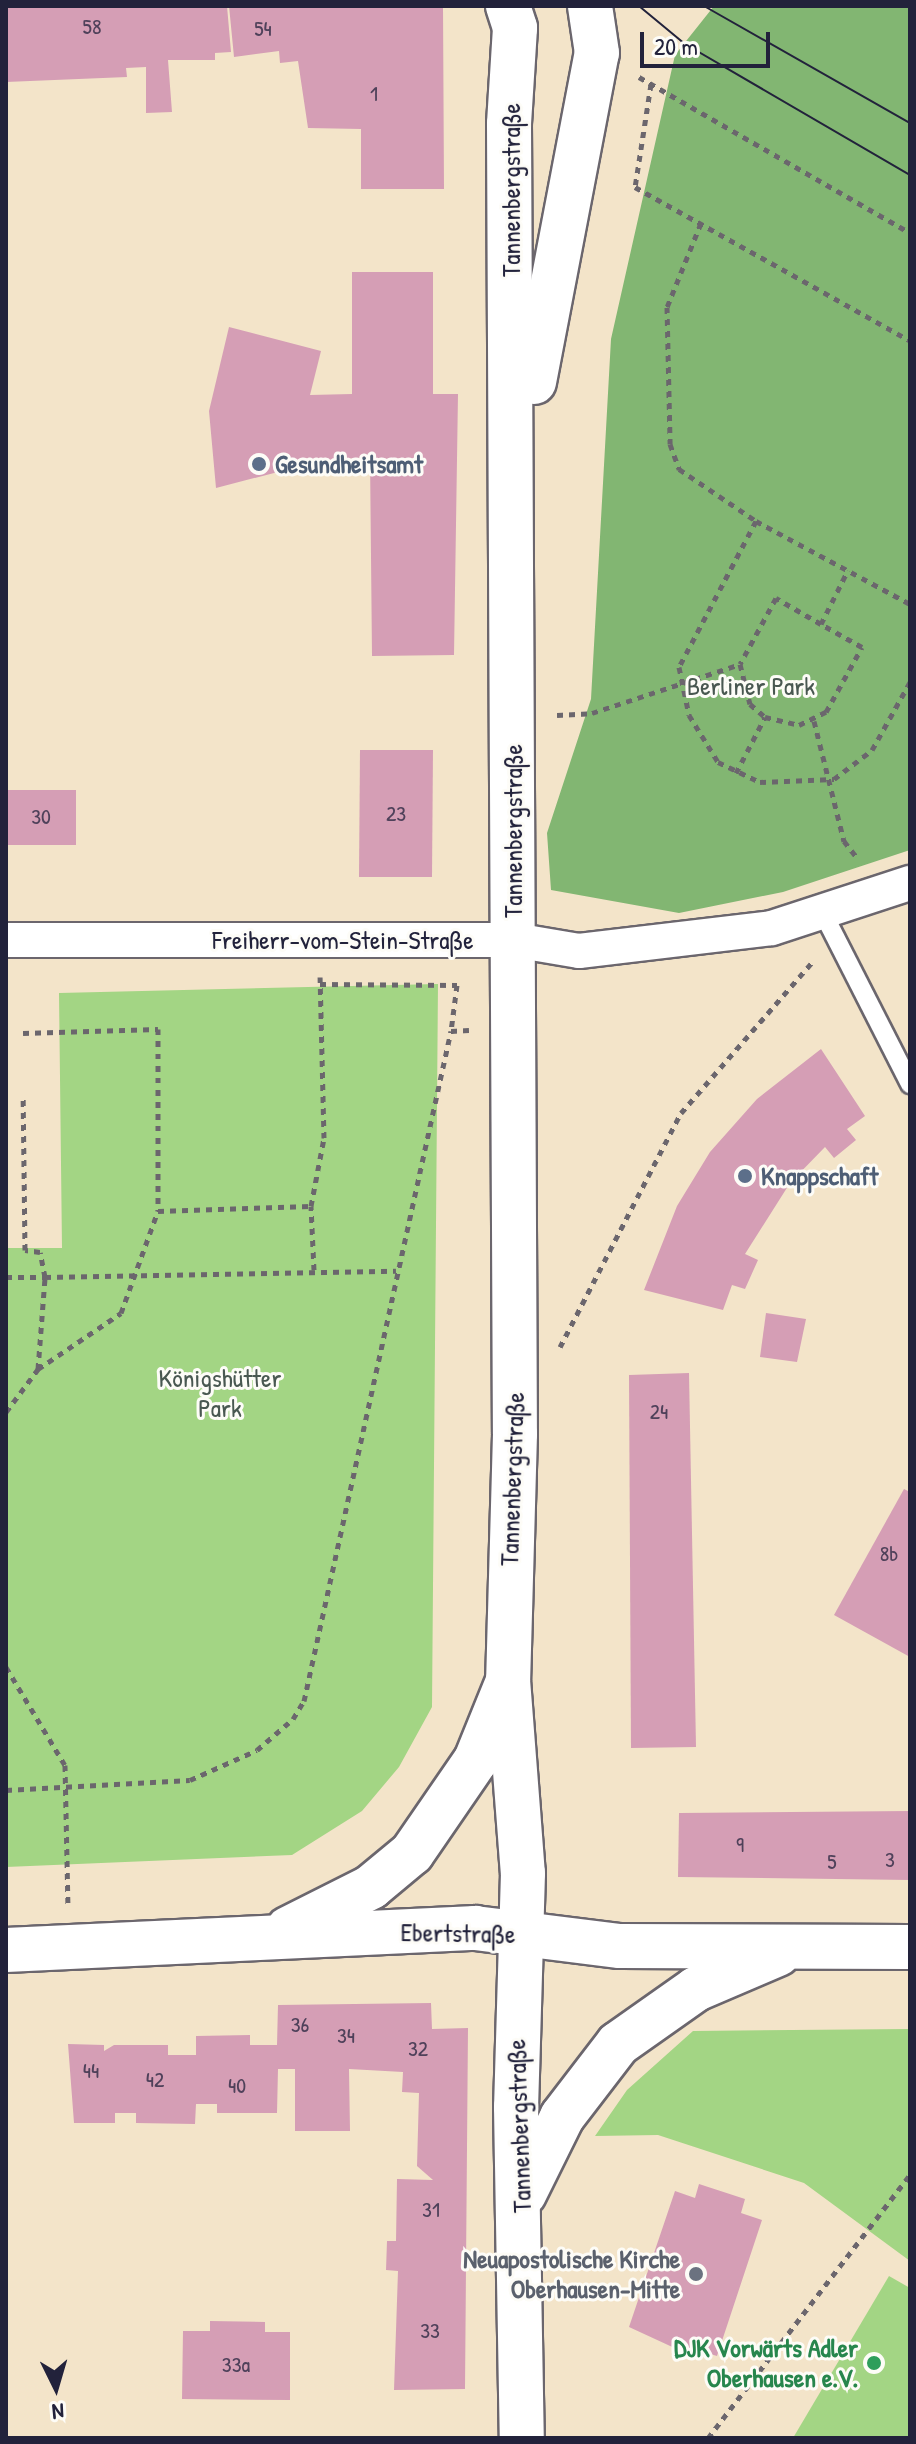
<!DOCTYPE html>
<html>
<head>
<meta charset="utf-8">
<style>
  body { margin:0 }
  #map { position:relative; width:916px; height:2444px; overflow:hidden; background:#f3e4c9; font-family:"Patrick Hand",sans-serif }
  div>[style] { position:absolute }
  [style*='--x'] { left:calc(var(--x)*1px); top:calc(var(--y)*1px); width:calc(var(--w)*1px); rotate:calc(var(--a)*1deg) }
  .green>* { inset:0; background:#a3d584 }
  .forest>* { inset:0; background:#82b672 }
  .building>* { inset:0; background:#d59eb5 }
  .path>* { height:5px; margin-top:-2.5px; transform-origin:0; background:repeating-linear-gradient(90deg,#6b666d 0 6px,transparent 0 12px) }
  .roads { filter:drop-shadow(2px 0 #6b666d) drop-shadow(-2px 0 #6b666d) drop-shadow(0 2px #6b666d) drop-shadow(0 -2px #6b666d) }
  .lane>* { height:18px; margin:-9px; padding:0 9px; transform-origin:9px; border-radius:9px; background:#fff }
  .street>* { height:34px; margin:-17px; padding:0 17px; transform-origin:17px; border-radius:17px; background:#fff }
  .secondary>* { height:44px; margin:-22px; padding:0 22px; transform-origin:22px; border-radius:22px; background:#fff }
  .tram>* { height:2px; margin:-1px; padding:0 1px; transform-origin:1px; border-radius:1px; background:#22223b }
  .dots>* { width:22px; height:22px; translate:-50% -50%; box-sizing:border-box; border:4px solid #fdfcf7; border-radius:50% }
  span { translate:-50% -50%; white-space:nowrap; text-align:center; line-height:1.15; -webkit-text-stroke:6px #fdfcf7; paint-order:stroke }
  .number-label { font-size:22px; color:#4f415a }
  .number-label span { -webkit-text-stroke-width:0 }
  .street-label { font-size:26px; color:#22223b }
  .service-label { font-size:26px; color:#4e5e75; font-weight:700 }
  .left { translate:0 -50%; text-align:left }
  .park-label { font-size:26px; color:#495851 }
  .worship-label { font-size:26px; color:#5b616d; font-weight:700 }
  .right { translate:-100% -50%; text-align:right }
  .leisure-label { font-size:26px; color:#27864d; font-weight:700 }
  .frame { position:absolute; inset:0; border:8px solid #22223b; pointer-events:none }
  .north { position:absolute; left:16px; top:2348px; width:80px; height:80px; -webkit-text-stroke:6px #fdfcf7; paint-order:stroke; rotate:175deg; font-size:22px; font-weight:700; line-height:32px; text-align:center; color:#22223b }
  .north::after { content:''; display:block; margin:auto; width:28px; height:36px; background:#22223b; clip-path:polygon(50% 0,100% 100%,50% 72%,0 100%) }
  .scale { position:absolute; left:640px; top:32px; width:130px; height:36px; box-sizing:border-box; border:4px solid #22223b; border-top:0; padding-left:10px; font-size:24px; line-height:28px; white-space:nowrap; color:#22223b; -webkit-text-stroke:6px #fdfcf7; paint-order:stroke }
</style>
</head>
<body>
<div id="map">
  <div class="green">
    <i style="clip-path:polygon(438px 984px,432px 1707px,399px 1767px,362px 1811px,292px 1855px,6px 1867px,6px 1248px,62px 1248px,59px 993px)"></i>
    <i style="clip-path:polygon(910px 2029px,910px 2261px,804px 2183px,658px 2135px,595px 2136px,627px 2090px,693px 2031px)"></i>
    <i style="clip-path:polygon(889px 2276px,910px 2288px,910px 2438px,793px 2438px)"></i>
  </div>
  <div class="forest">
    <i style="clip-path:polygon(714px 6px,910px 6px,910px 850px,783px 892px,679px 913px,551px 890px,547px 833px,591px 699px,611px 339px,675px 55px)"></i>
  </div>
  <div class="building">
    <i style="clip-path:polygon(6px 6px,227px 6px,231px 52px,215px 53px,215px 60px,168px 60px,172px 112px,146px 113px,146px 67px,126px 68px,127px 77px,6px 82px)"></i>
    <i style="clip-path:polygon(229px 6px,443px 6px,444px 189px,361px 189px,361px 129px,308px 128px,298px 61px,280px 63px,279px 51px,234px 57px)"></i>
    <i style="clip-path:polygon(352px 272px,433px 272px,433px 394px,458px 394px,454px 655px,372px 656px,370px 457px,320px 461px,216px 488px,209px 411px,229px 327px,321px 351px,310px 395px,352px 394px)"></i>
    <i style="clip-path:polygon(360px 750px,433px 750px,432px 877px,359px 877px)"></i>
    <i style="clip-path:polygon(6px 790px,76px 790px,76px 845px,6px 845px)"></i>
    <i style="clip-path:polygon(821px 1049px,865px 1116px,847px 1129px,856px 1140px,834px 1158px,825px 1147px,790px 1183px,745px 1254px,758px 1260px,745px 1289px,732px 1285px,723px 1310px,644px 1290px,677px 1206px,710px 1152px,757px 1099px)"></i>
    <i style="clip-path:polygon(766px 1313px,806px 1319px,797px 1362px,760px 1357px)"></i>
    <i style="clip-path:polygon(689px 1373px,696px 1747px,631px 1748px,629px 1375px)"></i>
    <i style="clip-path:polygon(904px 1489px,910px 1492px,910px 1657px,834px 1615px)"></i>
    <i style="clip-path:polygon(910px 1811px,910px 1880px,678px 1877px,679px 1813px)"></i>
    <i style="clip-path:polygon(431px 2003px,432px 2029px,468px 2028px,465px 2389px,394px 2390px,398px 2271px,386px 2270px,387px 2241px,396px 2241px,397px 2179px,433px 2180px,417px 2166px,419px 2093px,402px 2092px,403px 2072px,349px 2069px,350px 2131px,295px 2131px,295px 2069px,278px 2069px,277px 2113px,217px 2113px,217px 2104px,196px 2104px,195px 2124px,136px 2123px,136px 2113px,115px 2113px,115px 2123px,74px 2123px,68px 2044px,104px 2045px,104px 2051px,114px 2045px,168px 2045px,168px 2055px,196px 2055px,196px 2036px,250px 2035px,250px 2045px,277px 2045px,278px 2005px)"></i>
    <i style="clip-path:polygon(699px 2184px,745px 2199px,741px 2213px,762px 2220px,717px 2356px,697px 2350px,694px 2357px,629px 2327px,675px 2191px,695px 2198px)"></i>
    <i style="clip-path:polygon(210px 2321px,265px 2322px,265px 2332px,290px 2332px,290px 2400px,182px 2399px,183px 2331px,210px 2331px)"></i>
  </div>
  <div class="path">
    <i style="--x:639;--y:77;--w:313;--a:29.9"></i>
    <i style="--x:651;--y:84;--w:104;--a:98.8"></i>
    <i style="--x:635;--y:187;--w:315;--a:29.2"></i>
    <i style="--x:701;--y:223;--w:91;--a:112"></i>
    <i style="--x:667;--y:307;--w:137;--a:88.7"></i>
    <i style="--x:670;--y:444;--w:27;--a:70"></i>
    <i style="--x:679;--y:469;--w:93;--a:34"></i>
    <i style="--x:756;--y:521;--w:175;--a:28.3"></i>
    <i style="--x:756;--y:521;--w:165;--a:117.8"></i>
    <i style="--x:679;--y:667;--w:49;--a:78.2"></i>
    <i style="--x:689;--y:715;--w:55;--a:58.3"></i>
    <i style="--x:718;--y:762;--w:47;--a:25.5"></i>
    <i style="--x:760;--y:782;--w:74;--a:-2.3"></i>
    <i style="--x:834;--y:779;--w:48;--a:-37.3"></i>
    <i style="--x:872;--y:750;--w:78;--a:-60.8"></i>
    <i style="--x:821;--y:624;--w:52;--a:-150"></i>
    <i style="--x:776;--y:598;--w:75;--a:118.6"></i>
    <i style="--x:740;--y:664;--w:41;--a:76"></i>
    <i style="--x:750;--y:704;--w:20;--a:41"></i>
    <i style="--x:765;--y:717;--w:35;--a:13"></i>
    <i style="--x:799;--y:725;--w:30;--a:-26"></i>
    <i style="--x:826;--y:712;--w:74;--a:-61"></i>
    <i style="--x:862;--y:647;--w:47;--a:-150.7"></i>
    <i style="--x:821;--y:624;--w:60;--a:-63.4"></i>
    <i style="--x:557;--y:715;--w:35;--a:-3"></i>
    <i style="--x:592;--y:713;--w:156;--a:-18.3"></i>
    <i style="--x:814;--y:721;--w:124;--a:76"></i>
    <i style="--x:844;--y:841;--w:23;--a:52"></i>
    <i style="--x:736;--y:773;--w:63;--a:-62.6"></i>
    <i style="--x:320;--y:984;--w:137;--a:0.4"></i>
    <i style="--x:457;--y:985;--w:46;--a:97.4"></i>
    <i style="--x:23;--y:1033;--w:135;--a:-1.7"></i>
    <i style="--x:158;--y:1029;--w:182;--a:90"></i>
    <i style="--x:314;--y:1270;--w:64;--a:-92.7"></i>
    <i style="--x:311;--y:1206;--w:69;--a:-79.2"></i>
    <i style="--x:324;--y:1138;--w:161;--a:-91.4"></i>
    <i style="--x:6;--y:1277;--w:39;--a:0"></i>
    <i style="--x:45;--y:1277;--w:25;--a:-101"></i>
    <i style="--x:40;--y:1252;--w:15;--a:-172"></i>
    <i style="--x:25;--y:1250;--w:155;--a:-90.7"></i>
    <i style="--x:560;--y:1347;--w:263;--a:-62.7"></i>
    <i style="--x:681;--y:1113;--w:203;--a:-49"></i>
    <i style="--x:38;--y:1369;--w:100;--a:-34"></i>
    <i style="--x:121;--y:1313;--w:109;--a:-70.1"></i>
    <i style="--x:158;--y:1211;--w:153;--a:-1.9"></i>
    <i style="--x:6;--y:1412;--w:54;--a:-53.3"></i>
    <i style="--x:38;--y:1369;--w:92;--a:-85.6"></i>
    <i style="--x:45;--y:1277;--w:351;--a:-1"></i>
    <i style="--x:6;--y:1667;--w:114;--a:59"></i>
    <i style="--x:65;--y:1765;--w:139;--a:88.8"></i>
    <i style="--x:6;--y:1790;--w:184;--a:-3.1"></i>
    <i style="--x:190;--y:1780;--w:73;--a:-24.1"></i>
    <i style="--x:257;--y:1750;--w:48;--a:-40.7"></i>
    <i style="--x:293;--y:1719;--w:21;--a:-59"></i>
    <i style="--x:304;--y:1701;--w:686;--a:-77.63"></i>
    <i style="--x:451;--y:1031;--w:18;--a:-3"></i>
    <i style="--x:708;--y:2438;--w:332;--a:-52.5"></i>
  </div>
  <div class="roads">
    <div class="lane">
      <i style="--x:824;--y:915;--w:190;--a:63"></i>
    </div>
    <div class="street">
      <i style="--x:6;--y:940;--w:508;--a:0"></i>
      <i style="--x:514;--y:940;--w:66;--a:9.6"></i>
      <i style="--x:579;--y:951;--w:194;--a:-6.8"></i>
      <i style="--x:772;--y:928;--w:145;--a:-18.1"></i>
    </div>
    <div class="secondary">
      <i style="--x:508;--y:6;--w:23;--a:72"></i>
      <i style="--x:515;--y:28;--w:96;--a:93.6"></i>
      <i style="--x:509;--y:124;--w:1310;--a:89.74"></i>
      <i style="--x:515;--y:1434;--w:246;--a:91.6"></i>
      <i style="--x:508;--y:1680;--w:194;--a:85.6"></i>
      <i style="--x:523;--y:1873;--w:234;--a:91.7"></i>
      <i style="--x:516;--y:2107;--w:331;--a:89"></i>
      <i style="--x:534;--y:382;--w:335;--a:-79.2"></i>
      <i style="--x:597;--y:53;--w:48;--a:-98.5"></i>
      <i style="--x:288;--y:1929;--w:93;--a:-26.8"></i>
      <i style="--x:371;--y:1887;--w:53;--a:-39.7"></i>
      <i style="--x:412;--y:1853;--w:113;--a:-55.5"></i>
      <i style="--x:476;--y:1760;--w:80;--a:-67.9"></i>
      <i style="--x:6;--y:1950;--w:470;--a:-2.7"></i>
      <i style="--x:475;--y:1928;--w:146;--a:7.1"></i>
      <i style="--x:620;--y:1946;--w:290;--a:0.2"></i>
      <i style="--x:524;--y:2194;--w:86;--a:-63.7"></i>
      <i style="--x:562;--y:2117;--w:92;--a:-52.5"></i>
      <i style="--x:618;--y:2044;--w:95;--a:-35.2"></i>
      <i style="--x:696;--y:1989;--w:89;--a:-23.1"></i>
    </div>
  </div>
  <div class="tram">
    <i style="--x:639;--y:6;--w:60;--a:39.6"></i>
    <i style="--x:685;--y:44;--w:260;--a:30.2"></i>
    <i style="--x:704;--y:6;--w:237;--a:29.6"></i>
  </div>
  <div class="dots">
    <i style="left:259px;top:464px;background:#5c6f8a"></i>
    <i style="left:745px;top:1176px;background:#5c6f8a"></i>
    <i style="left:696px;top:2274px;background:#6b7280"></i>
    <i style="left:874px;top:2363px;background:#2e9e5b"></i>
  </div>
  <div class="number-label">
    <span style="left:92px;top:27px">58</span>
    <span style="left:263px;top:29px">54</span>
    <span style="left:374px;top:94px">1</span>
    <span style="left:396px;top:814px">23</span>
    <span style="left:41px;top:817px">30</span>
    <span style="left:659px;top:1412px">24</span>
    <span style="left:889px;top:1554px">8b</span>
    <span style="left:740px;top:1845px">9</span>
    <span style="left:890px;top:1860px">3</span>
    <span style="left:832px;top:1862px">5</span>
    <span style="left:300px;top:2025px">36</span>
    <span style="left:346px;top:2036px">34</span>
    <span style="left:418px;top:2049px">32</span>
    <span style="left:91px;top:2071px">44</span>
    <span style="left:155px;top:2080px">42</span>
    <span style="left:237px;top:2086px">40</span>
    <span style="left:431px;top:2210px">31</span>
    <span style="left:430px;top:2331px">33</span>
    <span style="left:236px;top:2365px">33a</span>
  </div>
  <div class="street-label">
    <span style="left:511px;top:190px;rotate:-90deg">Tannenbergstraße</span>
    <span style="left:513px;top:831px;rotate:-90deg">Tannenbergstraße</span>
    <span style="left:343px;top:940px">Freiherr-vom-Stein-Straße</span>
    <span style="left:512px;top:1479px;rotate:-88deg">Tannenbergstraße</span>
    <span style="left:458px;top:1933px;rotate:1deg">Ebertstraße</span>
    <span style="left:519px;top:2126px;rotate:-92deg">Tannenbergstraße</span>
  </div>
  <div class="service-label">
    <span class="left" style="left:275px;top:464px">Gesundheitsamt</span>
    <span class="left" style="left:761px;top:1176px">Knappschaft</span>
  </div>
  <div class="park-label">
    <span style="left:751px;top:686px">Berliner Park</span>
    <span style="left:220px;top:1393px">Königshütter<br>Park</span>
  </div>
  <div class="worship-label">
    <span class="right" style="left:680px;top:2274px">Neuapostolische Kirche<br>Oberhausen-Mitte</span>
  </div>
  <div class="leisure-label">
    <span class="right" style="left:858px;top:2363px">DJK Vorwärts Adler<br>Oberhausen e.V.</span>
  </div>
  <div class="frame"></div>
  <div class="north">N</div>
  <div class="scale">20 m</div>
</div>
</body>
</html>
